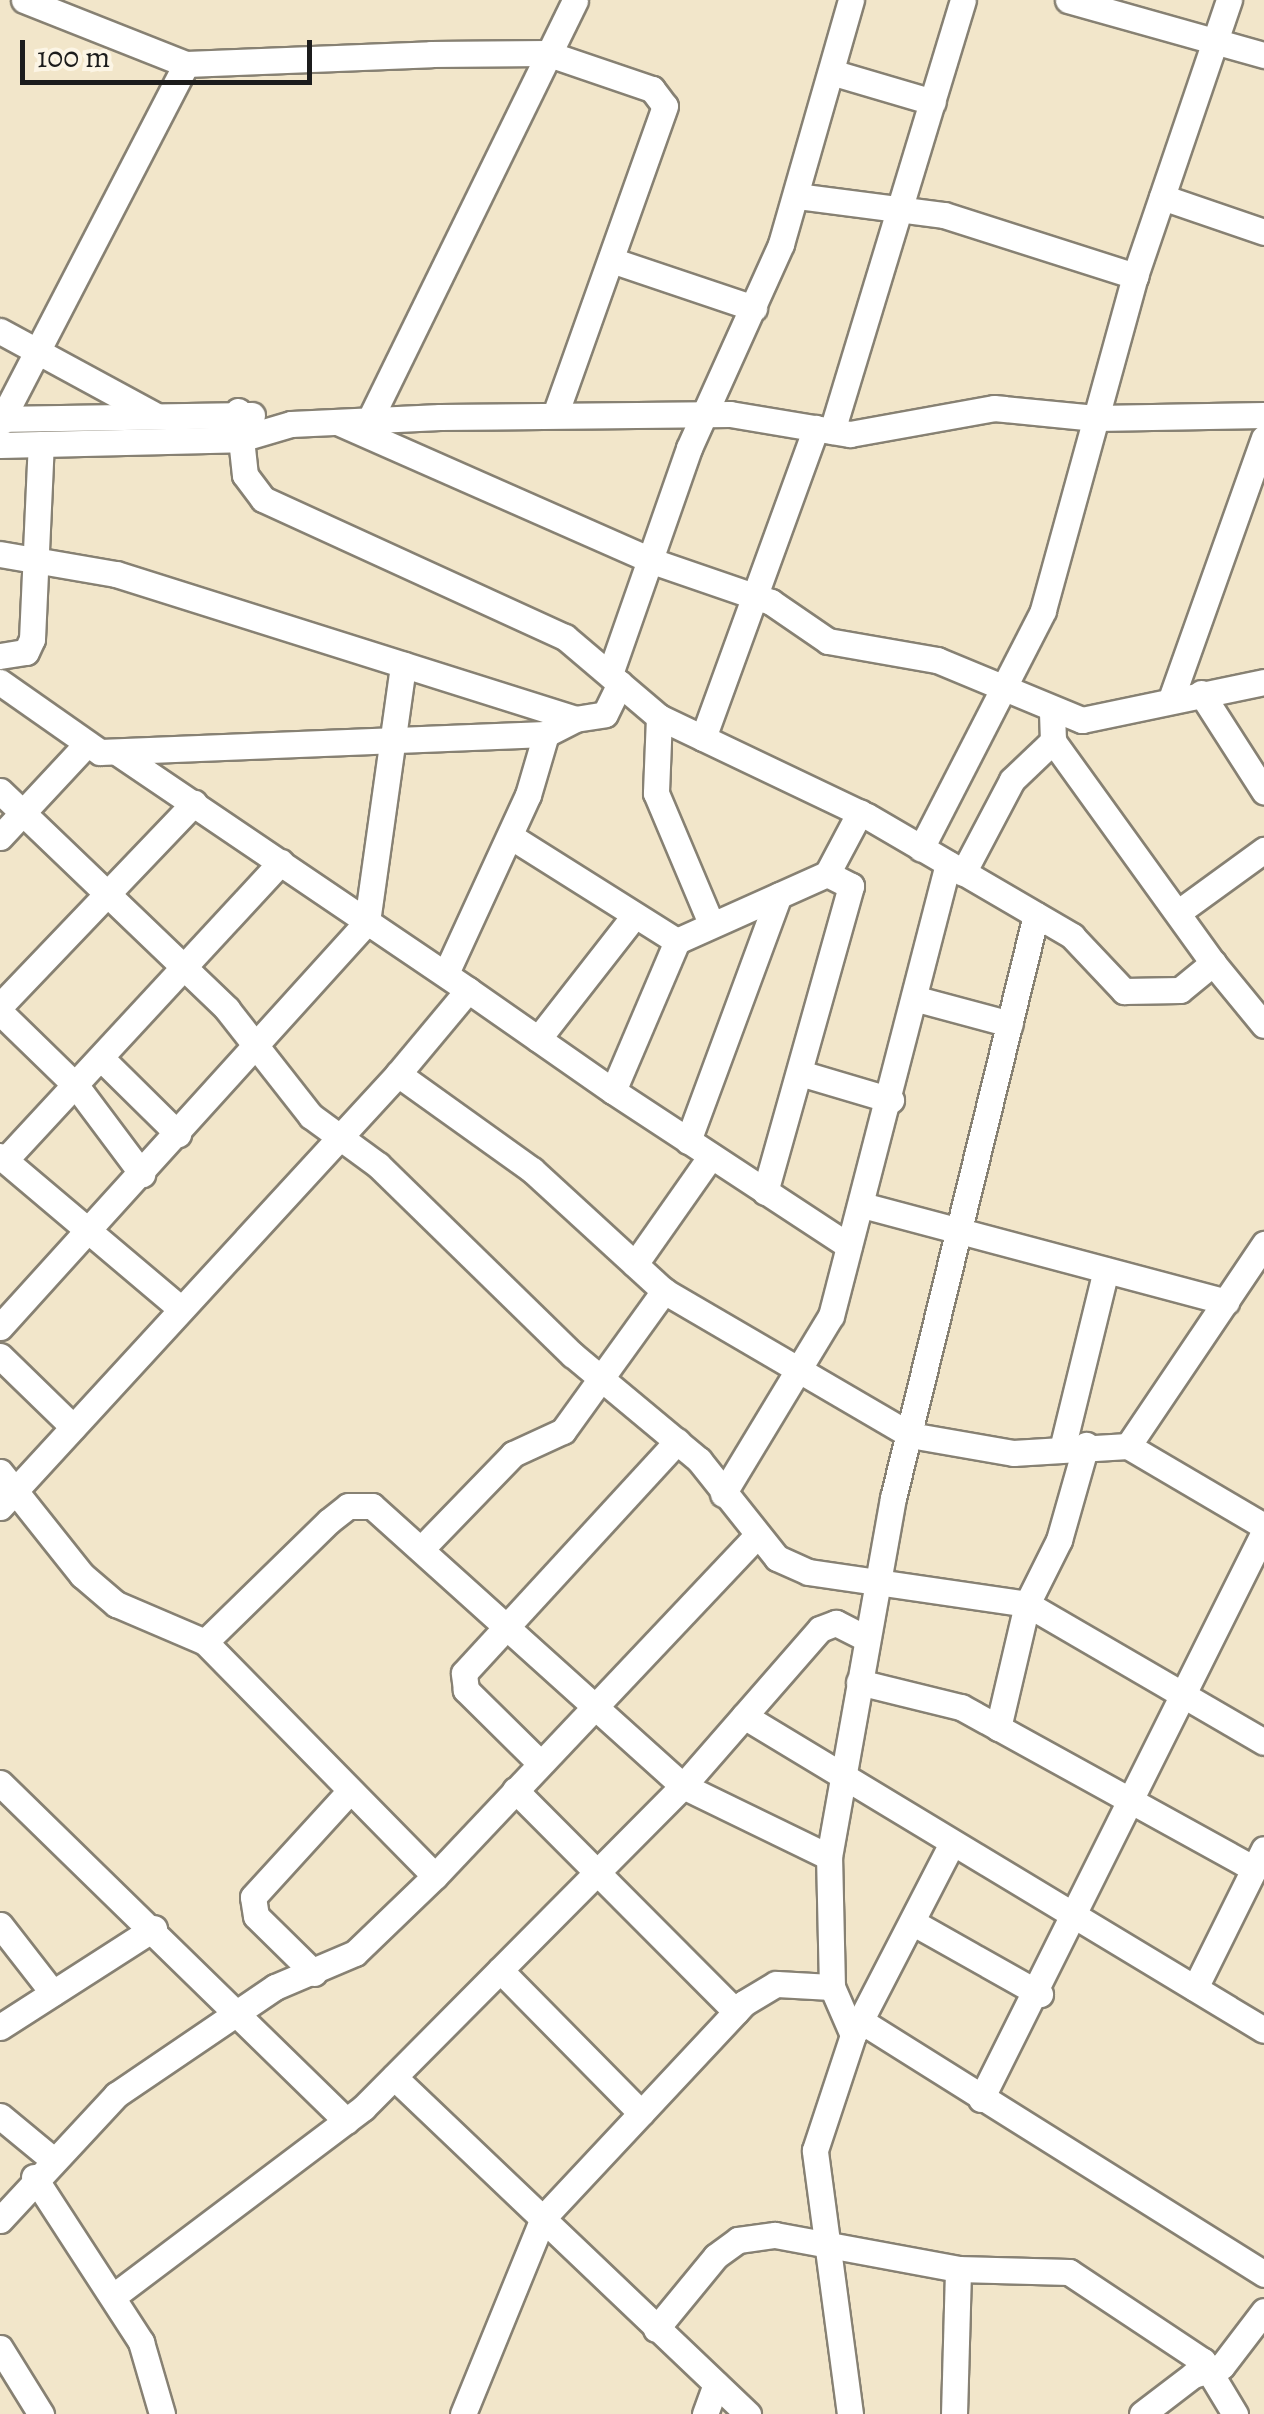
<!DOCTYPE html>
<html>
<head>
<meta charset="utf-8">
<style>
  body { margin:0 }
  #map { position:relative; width:1264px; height:2414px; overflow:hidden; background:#f2e6ca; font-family:Alegreya,serif }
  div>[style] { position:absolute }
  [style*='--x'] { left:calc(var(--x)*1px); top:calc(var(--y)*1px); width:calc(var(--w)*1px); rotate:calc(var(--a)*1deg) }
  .roads { filter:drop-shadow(2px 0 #878173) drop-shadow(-2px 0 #878173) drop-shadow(0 2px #878173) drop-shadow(0 -2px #878173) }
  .minor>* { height:25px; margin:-12.5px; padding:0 12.5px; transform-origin:12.5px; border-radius:12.5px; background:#fff }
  span { translate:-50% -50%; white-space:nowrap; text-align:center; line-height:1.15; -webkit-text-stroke:9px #fcf5e5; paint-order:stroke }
  .scale { position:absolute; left:20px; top:40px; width:292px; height:45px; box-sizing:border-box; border:5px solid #1c1c1c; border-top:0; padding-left:12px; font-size:30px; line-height:35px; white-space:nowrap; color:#1c1c1c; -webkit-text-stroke:8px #fcf5e5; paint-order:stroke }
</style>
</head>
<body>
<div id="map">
  <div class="roads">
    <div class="minor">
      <i style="--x:24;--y:0;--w:174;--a:21.6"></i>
      <i style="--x:1068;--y:0;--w:204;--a:15.7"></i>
      <i style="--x:831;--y:72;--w:106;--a:16.4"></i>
      <i style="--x:797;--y:196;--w:148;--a:7.4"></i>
      <i style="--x:944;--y:215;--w:201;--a:17.7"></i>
      <i style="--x:1135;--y:276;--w:347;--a:105.4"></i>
      <i style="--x:1043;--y:611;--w:267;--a:117.2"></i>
      <i style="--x:1162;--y:197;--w:108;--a:18.9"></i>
      <i style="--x:611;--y:260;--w:151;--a:18.6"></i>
      <i style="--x:1135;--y:276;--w:292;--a:-71.2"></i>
      <i style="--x:0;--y:331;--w:174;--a:28.5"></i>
      <i style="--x:238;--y:411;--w:64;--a:83.8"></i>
      <i style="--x:245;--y:475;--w:30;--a:53"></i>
      <i style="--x:263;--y:499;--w:332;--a:24.6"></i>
      <i style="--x:565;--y:637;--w:123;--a:40.4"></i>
      <i style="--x:659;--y:717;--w:230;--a:25.5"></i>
      <i style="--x:867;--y:816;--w:238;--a:30.3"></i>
      <i style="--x:1072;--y:936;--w:76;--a:46.6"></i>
      <i style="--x:1124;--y:991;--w:56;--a:-1"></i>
      <i style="--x:1180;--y:990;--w:43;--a:-39.3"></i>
      <i style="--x:1213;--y:963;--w:274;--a:-125.8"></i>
      <i style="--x:1053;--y:741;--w:31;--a:-92"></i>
      <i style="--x:0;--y:419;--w:252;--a:-0.9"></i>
      <i style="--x:370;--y:419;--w:466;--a:-63.9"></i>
      <i style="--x:0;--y:423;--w:404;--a:-62.6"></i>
      <i style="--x:186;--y:64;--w:245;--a:-2.3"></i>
      <i style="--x:431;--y:54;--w:115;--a:-0.5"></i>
      <i style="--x:546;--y:53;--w:112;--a:18.8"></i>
      <i style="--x:652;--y:89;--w:21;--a:53"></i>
      <i style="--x:665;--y:106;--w:328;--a:109.6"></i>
      <i style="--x:340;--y:423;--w:344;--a:23.8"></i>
      <i style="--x:655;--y:562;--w:123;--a:19"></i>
      <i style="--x:771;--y:602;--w:69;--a:34.4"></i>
      <i style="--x:828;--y:641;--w:111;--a:9.9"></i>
      <i style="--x:937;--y:660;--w:157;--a:22.5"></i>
      <i style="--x:1082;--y:720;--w:186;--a:-11.8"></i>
      <i style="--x:832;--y:431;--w:450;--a:-73.1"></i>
      <i style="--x:0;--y:445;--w:240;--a:-1.4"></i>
      <i style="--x:240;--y:439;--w:53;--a:-16.4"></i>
      <i style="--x:291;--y:424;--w:149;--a:-2.7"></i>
      <i style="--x:440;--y:417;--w:290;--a:-0.6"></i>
      <i style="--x:730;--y:414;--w:122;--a:9.5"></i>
      <i style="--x:850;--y:434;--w:146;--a:-10.2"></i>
      <i style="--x:994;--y:408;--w:102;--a:5.6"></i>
      <i style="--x:1096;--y:418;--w:168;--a:-1"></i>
      <i style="--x:0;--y:554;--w:118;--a:9.8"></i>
      <i style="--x:116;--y:574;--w:481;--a:17.5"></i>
      <i style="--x:575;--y:719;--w:30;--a:-9"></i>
      <i style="--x:605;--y:714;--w:34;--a:-64"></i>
      <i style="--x:0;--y:656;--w:26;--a:-9"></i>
      <i style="--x:26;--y:652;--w:14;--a:-65"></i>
      <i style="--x:32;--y:639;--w:195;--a:-87.4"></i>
      <i style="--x:611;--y:671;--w:236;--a:-70.7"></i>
      <i style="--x:689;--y:448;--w:224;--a:-65.7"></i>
      <i style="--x:781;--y:244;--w:254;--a:-74"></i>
      <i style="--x:0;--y:682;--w:122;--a:35"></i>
      <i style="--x:100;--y:752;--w:446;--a:-2.3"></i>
      <i style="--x:546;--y:734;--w:33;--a:-27"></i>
      <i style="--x:1201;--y:693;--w:117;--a:57.3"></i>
      <i style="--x:1171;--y:699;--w:277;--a:-70.4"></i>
      <i style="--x:659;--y:717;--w:76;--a:92.3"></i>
      <i style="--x:656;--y:793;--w:139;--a:67.1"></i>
      <i style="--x:703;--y:738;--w:330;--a:-70"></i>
      <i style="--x:118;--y:753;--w:423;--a:34.1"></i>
      <i style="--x:468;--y:990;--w:109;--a:129.8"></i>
      <i style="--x:0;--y:791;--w:315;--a:43.8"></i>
      <i style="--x:227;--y:1009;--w:136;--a:51.9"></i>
      <i style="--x:311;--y:1116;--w:83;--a:36.2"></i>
      <i style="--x:378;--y:1165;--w:272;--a:44.3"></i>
      <i style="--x:573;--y:1355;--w:164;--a:39.8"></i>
      <i style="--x:699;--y:1460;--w:125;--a:51.5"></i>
      <i style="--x:777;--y:1558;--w:34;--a:24"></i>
      <i style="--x:808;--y:1572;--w:221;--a:8.3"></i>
      <i style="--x:1027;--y:1604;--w:274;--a:30.2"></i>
      <i style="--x:510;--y:836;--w:197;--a:32.2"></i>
      <i style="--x:677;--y:941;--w:164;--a:-24.1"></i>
      <i style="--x:827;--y:874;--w:70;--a:-62"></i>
      <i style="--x:0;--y:837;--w:123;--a:-47"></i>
      <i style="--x:963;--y:873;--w:105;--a:-62.2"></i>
      <i style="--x:1012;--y:780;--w:57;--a:-43.6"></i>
      <i style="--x:1180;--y:911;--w:104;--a:-36"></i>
      <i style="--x:677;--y:941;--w:163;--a:113.1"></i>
      <i style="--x:613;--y:1091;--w:282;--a:33.3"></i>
      <i style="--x:1213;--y:963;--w:80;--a:50.6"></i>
      <i style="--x:447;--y:971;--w:194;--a:-65.3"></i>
      <i style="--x:528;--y:795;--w:64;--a:-73.6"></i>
      <i style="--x:468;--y:990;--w:177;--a:34.9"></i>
      <i style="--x:917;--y:999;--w:96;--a:15"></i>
      <i style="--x:0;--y:1006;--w:281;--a:-46.3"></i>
      <i style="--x:0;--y:1012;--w:107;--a:44.2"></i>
      <i style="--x:77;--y:1087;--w:109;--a:53.2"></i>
      <i style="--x:538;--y:1039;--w:157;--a:-52"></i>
      <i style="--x:102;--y:1059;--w:107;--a:44.6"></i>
      <i style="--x:800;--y:1073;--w:95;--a:16.5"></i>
      <i style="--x:688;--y:1141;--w:262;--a:-69.7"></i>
      <i style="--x:0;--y:1156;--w:237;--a:40.2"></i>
      <i style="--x:5;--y:1160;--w:406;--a:-47.2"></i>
      <i style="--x:765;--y:1192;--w:318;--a:-74.3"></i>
      <i style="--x:851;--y:886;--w:27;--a:-153"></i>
      <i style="--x:862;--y:1205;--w:377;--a:14.9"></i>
      <i style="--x:635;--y:1264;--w:132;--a:-54.9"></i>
      <i style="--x:0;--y:1327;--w:547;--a:-47.82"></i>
      <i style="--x:367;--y:922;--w:260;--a:-82"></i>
      <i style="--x:0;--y:1356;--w:102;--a:44.2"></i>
      <i style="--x:1128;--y:1446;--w:244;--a:-56"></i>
      <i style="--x:1062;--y:1449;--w:184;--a:-76.2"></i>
      <i style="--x:0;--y:1472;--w:132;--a:51.5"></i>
      <i style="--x:82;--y:1575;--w:45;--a:40.5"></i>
      <i style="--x:116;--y:1604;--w:97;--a:23.1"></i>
      <i style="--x:205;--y:1642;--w:328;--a:45.5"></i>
      <i style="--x:435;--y:1876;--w:468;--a:-46.6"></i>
      <i style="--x:723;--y:1494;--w:208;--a:-58.8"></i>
      <i style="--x:831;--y:1316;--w:467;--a:-75.5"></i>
      <i style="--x:0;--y:1507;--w:588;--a:-47.41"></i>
      <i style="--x:398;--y:1074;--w:165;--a:35.6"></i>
      <i style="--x:532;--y:1170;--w:179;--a:42.5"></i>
      <i style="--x:664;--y:1291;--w:285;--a:30.3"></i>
      <i style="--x:910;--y:1435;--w:105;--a:9.9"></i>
      <i style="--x:1013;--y:1453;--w:115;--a:-3.5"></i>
      <i style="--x:1128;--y:1446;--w:158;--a:30.5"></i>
      <i style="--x:424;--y:1546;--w:128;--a:-45.9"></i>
      <i style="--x:513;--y:1454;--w:55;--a:-24.7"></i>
      <i style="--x:563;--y:1431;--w:173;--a:-54.2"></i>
      <i style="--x:205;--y:1642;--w:173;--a:-44.3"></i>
      <i style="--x:329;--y:1521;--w:24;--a:-38"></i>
      <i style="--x:348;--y:1506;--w:24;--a:0"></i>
      <i style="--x:372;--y:1506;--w:418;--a:42"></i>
      <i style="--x:683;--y:1786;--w:162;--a:25.9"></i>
      <i style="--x:859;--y:1682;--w:105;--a:13.8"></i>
      <i style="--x:961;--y:1707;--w:335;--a:28.9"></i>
      <i style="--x:744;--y:1716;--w:607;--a:31.13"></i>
      <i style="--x:998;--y:1728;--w:127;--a:-76.8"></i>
      <i style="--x:1027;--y:1604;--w:72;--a:-63.4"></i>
      <i style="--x:1059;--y:1540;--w:99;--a:-74.1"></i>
      <i style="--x:539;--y:1762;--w:103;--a:-135.4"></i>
      <i style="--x:466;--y:1690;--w:17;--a:-97"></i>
      <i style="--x:464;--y:1673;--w:315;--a:-47.4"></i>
      <i style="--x:0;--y:1783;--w:484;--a:44.3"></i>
      <i style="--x:515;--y:1790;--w:313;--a:45.1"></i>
      <i style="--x:912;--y:1922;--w:147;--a:29.4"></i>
      <i style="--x:0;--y:1925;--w:86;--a:52.1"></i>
      <i style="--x:500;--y:1970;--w:201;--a:45.4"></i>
      <i style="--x:314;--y:1973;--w:81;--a:-135.5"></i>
      <i style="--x:256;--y:1916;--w:19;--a:-99"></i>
      <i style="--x:253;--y:1897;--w:142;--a:-47.6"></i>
      <i style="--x:1195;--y:1988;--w:155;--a:-63.6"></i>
      <i style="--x:861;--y:2021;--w:476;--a:32.1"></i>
      <i style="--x:0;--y:2027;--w:183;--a:-32.7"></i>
      <i style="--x:853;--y:2035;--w:214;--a:-62.7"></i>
      <i style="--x:394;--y:2077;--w:489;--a:43.6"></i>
      <i style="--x:981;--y:2099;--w:634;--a:-63.48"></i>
      <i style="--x:0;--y:2116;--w:67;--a:39.6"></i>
      <i style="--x:34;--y:2177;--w:197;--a:57"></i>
      <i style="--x:141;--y:2342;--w:75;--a:73.7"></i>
      <i style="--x:0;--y:2220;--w:171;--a:-47.1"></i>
      <i style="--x:116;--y:2095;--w:192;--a:-34.2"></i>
      <i style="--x:275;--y:1987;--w:87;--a:-23"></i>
      <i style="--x:355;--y:1953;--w:111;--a:-43.9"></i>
      <i style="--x:115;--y:2295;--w:311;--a:-37"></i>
      <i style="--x:363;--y:2108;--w:454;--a:-45.2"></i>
      <i style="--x:683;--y:1786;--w:208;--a:-48.9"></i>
      <i style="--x:820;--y:1629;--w:17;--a:-21"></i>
      <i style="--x:836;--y:1623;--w:35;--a:27"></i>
      <i style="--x:656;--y:2329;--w:94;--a:-50.6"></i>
      <i style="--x:716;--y:2256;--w:27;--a:-36"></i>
      <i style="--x:738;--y:2240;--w:37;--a:-8"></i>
      <i style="--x:775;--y:2235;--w:186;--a:10.5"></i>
      <i style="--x:958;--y:2269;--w:111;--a:1.5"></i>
      <i style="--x:1069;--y:2272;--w:161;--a:33.6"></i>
      <i style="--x:1203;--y:2361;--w:62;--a:58.9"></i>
      <i style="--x:0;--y:2348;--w:78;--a:58.2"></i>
      <i style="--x:463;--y:2414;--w:212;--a:-67.8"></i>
      <i style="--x:543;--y:2218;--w:294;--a:-46.9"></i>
      <i style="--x:744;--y:2003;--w:37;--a:-31"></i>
      <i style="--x:776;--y:1984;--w:56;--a:3.1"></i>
      <i style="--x:705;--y:2414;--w:32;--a:-70"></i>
      <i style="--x:850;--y:2414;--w:266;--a:-97.6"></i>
      <i style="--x:815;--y:2150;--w:121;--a:-71.7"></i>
      <i style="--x:853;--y:2035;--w:52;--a:-113.6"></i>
      <i style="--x:832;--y:1987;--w:130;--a:-91.3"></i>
      <i style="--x:829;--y:1857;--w:365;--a:-79.9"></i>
      <i style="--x:893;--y:1498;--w:600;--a:-76.22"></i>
      <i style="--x:954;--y:2414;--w:145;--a:-88.4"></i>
      <i style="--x:1142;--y:2414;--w:64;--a:-37.4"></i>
      <i style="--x:1193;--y:2375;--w:30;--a:-17"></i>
      <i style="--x:1222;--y:2366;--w:69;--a:-52.6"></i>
    </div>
  </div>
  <div class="scale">100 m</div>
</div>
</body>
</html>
